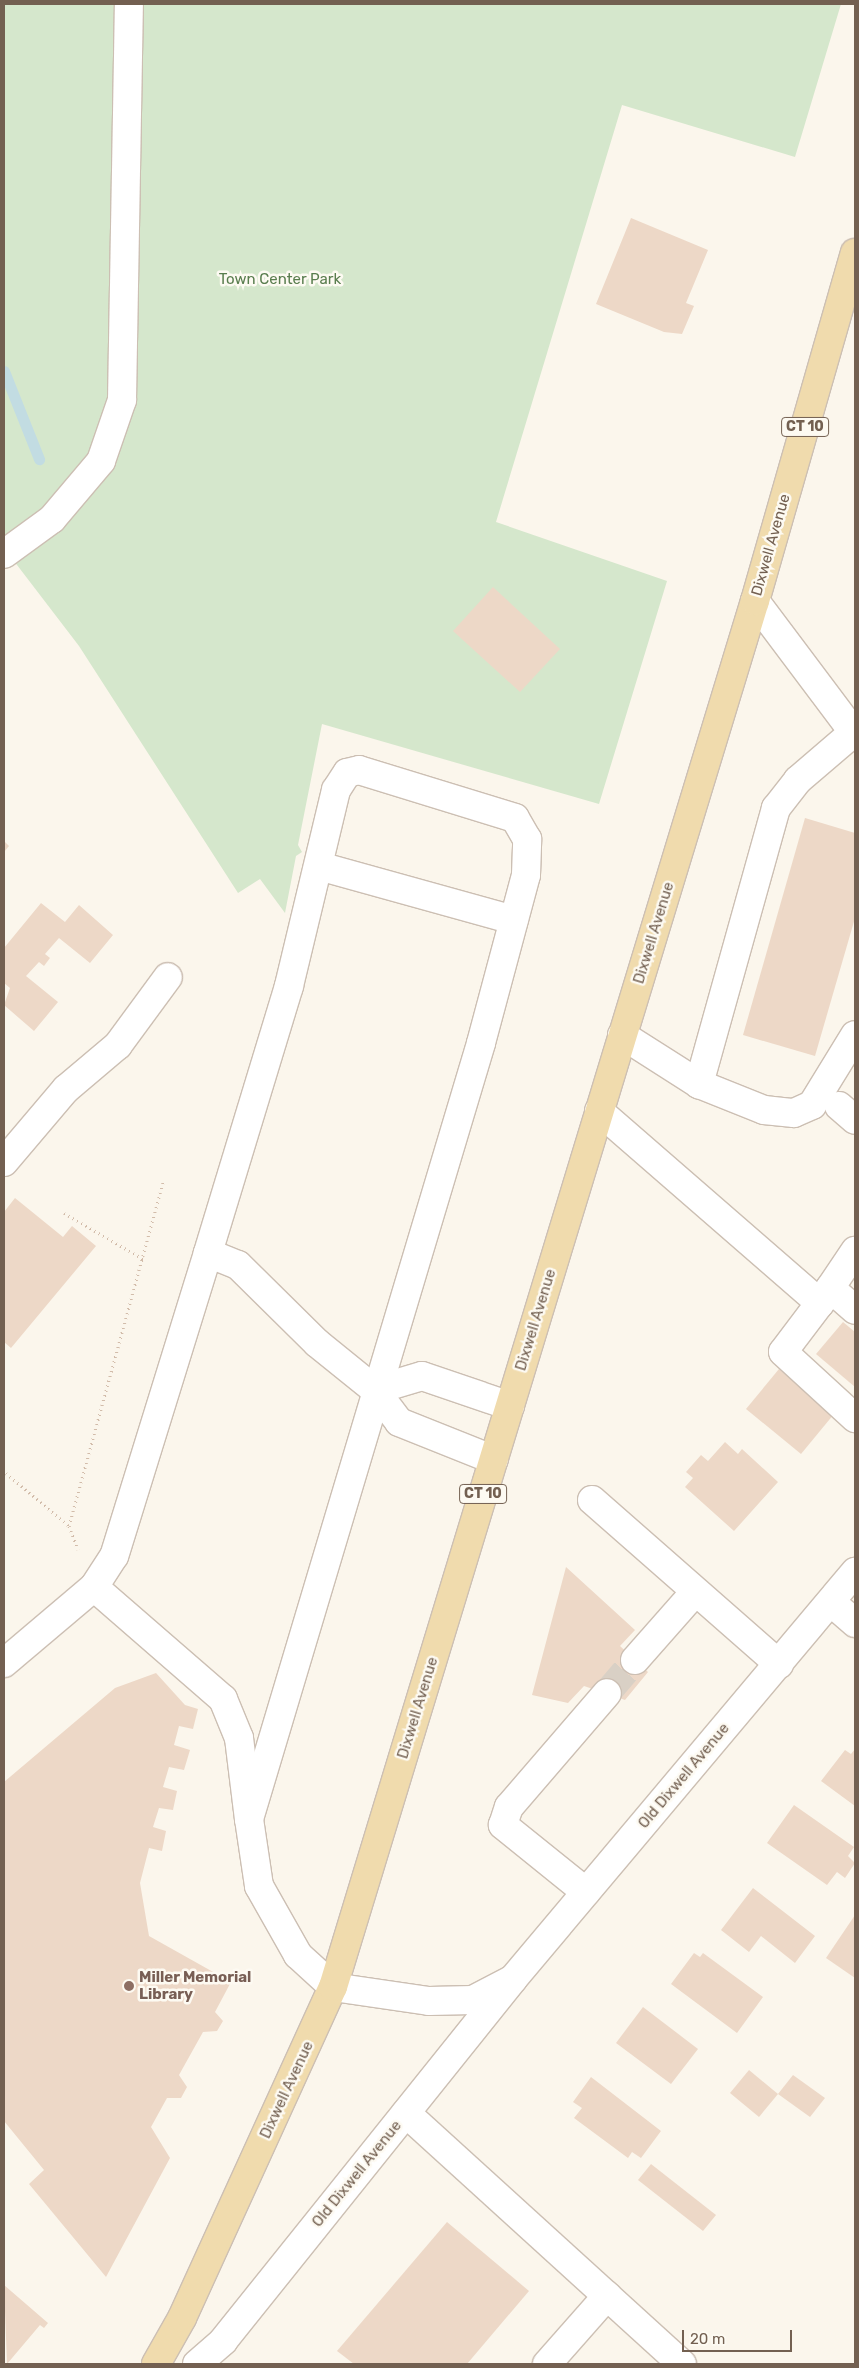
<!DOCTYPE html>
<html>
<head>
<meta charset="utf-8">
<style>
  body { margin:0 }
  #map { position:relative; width:859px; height:2368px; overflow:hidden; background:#fbf6ec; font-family:Rubik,sans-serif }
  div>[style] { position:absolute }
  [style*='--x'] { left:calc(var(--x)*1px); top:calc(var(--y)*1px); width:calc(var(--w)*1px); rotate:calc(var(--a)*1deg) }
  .green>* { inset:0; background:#d5e7cc }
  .stream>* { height:11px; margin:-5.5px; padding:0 5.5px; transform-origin:5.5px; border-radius:5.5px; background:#c2dce2 }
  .building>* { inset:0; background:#edd8c7 }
  .minor-tunnel>* { height:28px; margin-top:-14px; transform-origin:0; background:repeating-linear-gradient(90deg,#d9d0c5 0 28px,transparent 0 42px) }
  .path>* { height:3px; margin-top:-1.5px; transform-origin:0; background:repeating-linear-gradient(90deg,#d2bcaa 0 1px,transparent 0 5px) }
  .roads { filter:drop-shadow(1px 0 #ccbfb3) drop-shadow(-1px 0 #ccbfb3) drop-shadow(0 1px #ccbfb3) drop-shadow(0 -1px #ccbfb3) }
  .minor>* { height:28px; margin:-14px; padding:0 14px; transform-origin:14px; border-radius:14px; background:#fff }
  .major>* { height:28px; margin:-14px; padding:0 14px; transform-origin:14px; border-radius:14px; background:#f0dbad }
  .dots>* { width:14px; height:14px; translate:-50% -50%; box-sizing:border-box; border:2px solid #fdfaf2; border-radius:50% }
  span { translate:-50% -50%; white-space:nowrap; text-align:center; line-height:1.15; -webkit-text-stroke:5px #fdfaf2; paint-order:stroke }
  .shield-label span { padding:1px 4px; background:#fdfaf2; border:1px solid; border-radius:4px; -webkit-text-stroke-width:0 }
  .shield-label { font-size:14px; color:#736051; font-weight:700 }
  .park-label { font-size:15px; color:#597d4e }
  .street-label { font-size:15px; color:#736051 }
  .education-label { font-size:15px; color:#785e54; font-weight:700 }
  .left { translate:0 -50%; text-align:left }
  .frame { position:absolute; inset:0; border:5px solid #736051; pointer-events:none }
  .scale { position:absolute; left:682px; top:2330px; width:110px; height:22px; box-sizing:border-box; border:2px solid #736051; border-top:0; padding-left:6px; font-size:15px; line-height:18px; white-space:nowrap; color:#736051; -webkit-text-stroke:4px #fdfaf2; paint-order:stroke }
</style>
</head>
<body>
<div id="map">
  <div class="green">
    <i style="clip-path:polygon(4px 4px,841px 4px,795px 157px,622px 105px,496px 522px,667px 581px,599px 804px,322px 724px,298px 845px,302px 852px,296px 856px,285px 913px,260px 879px,238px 893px,79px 646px,4px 548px)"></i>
  </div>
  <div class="stream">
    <i style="--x:4;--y:371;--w:95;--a:68.3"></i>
  </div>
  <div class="building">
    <i style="clip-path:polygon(631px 218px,708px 250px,686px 303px,694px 306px,682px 334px,664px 332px,596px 304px)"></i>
    <i style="clip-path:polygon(493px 587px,560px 649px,520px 692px,453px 631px)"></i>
    <i style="clip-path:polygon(805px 818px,855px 833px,855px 918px,815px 1056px,743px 1035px)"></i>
    <i style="clip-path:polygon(4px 841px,9px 846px,4px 852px)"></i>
    <i style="clip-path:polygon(41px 903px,65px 922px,79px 905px,113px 935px,90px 963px,59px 938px,45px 954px,50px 958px,44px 966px,39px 962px,26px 976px,58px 1002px,34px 1031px,4px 1005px,10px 988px,4px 983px,4px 948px)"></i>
    <i style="clip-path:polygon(15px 1198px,63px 1237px,72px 1226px,96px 1246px,11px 1348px,4px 1342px,4px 1212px)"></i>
    <i style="clip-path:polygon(843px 1322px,855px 1332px,855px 1387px,816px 1354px)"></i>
    <i style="clip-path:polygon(779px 1369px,834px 1414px,801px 1454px,746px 1409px)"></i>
    <i style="clip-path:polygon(725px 1442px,738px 1454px,742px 1449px,778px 1482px,734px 1531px,685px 1487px,693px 1478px,686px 1472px,701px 1455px,708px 1461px)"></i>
    <i style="clip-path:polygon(566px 1567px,635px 1630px,620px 1646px,648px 1672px,625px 1700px,584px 1686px,568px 1703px,532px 1695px)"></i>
    <i style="clip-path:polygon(156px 1673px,185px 1705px,198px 1709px,193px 1729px,179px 1726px,174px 1745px,190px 1750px,184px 1770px,169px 1767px,163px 1787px,177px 1791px,173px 1810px,159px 1808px,153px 1827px,166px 1831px,162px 1851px,149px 1848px,140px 1883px,149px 1936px,231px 1982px,215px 2012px,223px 2021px,217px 2031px,203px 2032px,179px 2075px,187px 2087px,181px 2098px,167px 2098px,151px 2127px,170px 2158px,106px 2277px,29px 2184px,44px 2170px,4px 2121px,4px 1782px,115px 1688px)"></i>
    <i style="clip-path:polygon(855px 1749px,855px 1806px,821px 1781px,845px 1750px,851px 1754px)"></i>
    <i style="clip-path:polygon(794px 1805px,854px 1847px,848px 1856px,855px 1863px,845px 1878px,837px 1872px,827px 1885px,767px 1843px)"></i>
    <i style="clip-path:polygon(753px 1888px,815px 1936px,795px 1963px,761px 1936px,749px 1952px,721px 1930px)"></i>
    <i style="clip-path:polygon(855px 1915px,855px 1978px,826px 1958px)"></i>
    <i style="clip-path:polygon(694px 1953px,700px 1957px,703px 1953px,763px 1997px,737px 2033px,671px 1984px)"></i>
    <i style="clip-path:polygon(643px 2007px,698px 2049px,671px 2084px,616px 2043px)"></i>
    <i style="clip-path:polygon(749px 2070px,778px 2094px,759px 2117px,730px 2093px)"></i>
    <i style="clip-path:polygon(793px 2075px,825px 2098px,810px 2117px,778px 2094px)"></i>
    <i style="clip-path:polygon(591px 2077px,661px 2131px,641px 2158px,632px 2152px,628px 2158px,574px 2118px,582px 2108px,573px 2102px)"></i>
    <i style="clip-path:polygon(651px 2164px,716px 2215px,703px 2231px,638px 2180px)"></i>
    <i style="clip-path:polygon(447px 2222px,529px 2291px,467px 2364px,354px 2364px,337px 2351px)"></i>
    <i style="clip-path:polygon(4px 2285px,48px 2323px,44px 2328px,40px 2325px,7px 2364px)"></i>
  </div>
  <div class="minor-tunnel">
    <i style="--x:607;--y:1693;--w:43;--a:-49.7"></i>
  </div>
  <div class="path">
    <i style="--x:64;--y:1213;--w:94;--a:30.1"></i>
    <i style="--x:6;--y:1473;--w:82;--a:40.1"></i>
    <i style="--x:69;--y:1526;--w:25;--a:69"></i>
    <i style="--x:69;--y:1526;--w:357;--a:-74.7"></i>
  </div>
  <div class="roads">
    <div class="minor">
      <i style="--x:4;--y:554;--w:59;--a:-36.1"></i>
      <i style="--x:52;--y:519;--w:76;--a:-49.8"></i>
      <i style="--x:101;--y:461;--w:65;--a:-71"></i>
      <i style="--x:122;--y:400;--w:396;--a:-89"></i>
      <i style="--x:755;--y:601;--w:166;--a:53.1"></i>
      <i style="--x:854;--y:732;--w:74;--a:139.4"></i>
      <i style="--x:798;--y:780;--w:36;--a:128"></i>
      <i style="--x:776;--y:808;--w:287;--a:105.6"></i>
      <i style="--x:699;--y:1084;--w:70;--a:21.8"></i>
      <i style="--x:764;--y:1110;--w:30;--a:6"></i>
      <i style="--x:794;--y:1113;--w:20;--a:-24"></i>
      <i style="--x:812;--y:1105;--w:82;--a:-58.4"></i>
      <i style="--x:319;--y:866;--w:202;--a:15.5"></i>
      <i style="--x:622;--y:1035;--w:91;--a:32.5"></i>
      <i style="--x:839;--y:1106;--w:21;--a:41"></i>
      <i style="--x:599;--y:1111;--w:293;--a:41"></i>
      <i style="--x:820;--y:1303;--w:63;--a:-56.1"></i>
      <i style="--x:4;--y:1162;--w:96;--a:-49.7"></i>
      <i style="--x:66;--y:1089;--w:68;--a:-40.2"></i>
      <i style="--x:118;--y:1045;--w:84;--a:-53.7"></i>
      <i style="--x:208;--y:1253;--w:32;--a:22"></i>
      <i style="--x:238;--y:1265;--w:111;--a:44.6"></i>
      <i style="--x:317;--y:1343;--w:75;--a:39"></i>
      <i style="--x:375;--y:1390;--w:40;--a:53"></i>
      <i style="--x:399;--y:1422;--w:102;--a:21.8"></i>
      <i style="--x:830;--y:1288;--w:33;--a:41"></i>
      <i style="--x:820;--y:1303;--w:61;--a:127.1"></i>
      <i style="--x:783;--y:1352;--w:98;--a:42.5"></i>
      <i style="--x:375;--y:1390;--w:49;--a:-16.6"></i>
      <i style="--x:422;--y:1376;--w:93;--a:18.8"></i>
      <i style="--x:592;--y:1500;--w:249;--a:41.3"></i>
      <i style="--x:831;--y:1602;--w:32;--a:41"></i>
      <i style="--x:635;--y:1660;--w:91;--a:-48.6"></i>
      <i style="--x:4;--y:1663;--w:118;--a:-40.2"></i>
      <i style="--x:249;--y:1819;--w:810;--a:-73.35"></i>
      <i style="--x:481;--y:1043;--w:174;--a:-75"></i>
      <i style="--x:526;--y:875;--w:36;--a:-88"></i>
      <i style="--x:527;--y:839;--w:24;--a:-120"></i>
      <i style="--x:515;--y:818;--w:163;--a:-162.9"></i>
      <i style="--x:359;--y:770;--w:12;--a:166"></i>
      <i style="--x:347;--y:773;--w:20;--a:123"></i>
      <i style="--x:336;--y:790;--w:202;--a:103.5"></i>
      <i style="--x:289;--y:986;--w:279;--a:106.9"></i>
      <i style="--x:208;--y:1253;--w:317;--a:107.2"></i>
      <i style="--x:114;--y:1556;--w:37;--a:123"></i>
      <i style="--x:94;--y:1587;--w:171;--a:41"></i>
      <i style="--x:223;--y:1699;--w:42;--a:67.7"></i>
      <i style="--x:239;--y:1738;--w:82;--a:83"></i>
      <i style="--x:249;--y:1819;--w:68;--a:81.5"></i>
      <i style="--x:259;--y:1886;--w:79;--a:60.5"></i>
      <i style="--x:298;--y:1955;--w:47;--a:42.4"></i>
      <i style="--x:333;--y:1987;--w:97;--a:8.3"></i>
      <i style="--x:429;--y:2001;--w:44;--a:-1.3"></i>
      <i style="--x:473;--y:2000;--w:45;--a:-27.7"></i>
      <i style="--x:586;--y:1892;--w:107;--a:-141.1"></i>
      <i style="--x:503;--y:1825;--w:19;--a:-72"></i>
      <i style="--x:509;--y:1807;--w:150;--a:-49.3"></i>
      <i style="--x:406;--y:2113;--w:373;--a:42.3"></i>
      <i style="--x:197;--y:2364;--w:35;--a:-41"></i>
      <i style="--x:223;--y:2341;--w:464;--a:-51.3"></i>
      <i style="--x:513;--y:1979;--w:532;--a:-49.96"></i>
      <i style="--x:547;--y:2364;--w:91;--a:-48.6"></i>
    </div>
    <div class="major">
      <i style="--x:156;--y:2364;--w:53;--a:-60.5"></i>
      <i style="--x:182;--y:2318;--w:364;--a:-65.5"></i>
      <i style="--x:333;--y:1987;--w:1449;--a:-73.07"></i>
      <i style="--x:755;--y:601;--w:362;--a:-74"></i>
    </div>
  </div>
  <div class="dots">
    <i style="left:129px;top:1986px;background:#8d6e63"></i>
  </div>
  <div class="shield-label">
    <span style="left:805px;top:427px">CT 10</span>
    <span style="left:483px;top:1494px">CT 10</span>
  </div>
  <div class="park-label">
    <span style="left:280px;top:280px">Town Center Park</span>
  </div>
  <div class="street-label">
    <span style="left:771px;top:545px;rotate:-74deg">Dixwell Avenue</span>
    <span style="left:654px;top:933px;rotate:-73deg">Dixwell Avenue</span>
    <span style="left:536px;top:1320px;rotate:-73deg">Dixwell Avenue</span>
    <span style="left:418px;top:1708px;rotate:-73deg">Dixwell Avenue</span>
    <span style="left:684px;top:1776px;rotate:-50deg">Old Dixwell Avenue</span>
    <span style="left:287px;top:2090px;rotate:-65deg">Dixwell Avenue</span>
    <span style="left:357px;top:2174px;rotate:-51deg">Old Dixwell Avenue</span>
  </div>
  <div class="education-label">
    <span class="left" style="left:139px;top:1986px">Miller Memorial<br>Library</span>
  </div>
  <div class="frame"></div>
  <div class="scale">20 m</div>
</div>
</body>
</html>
